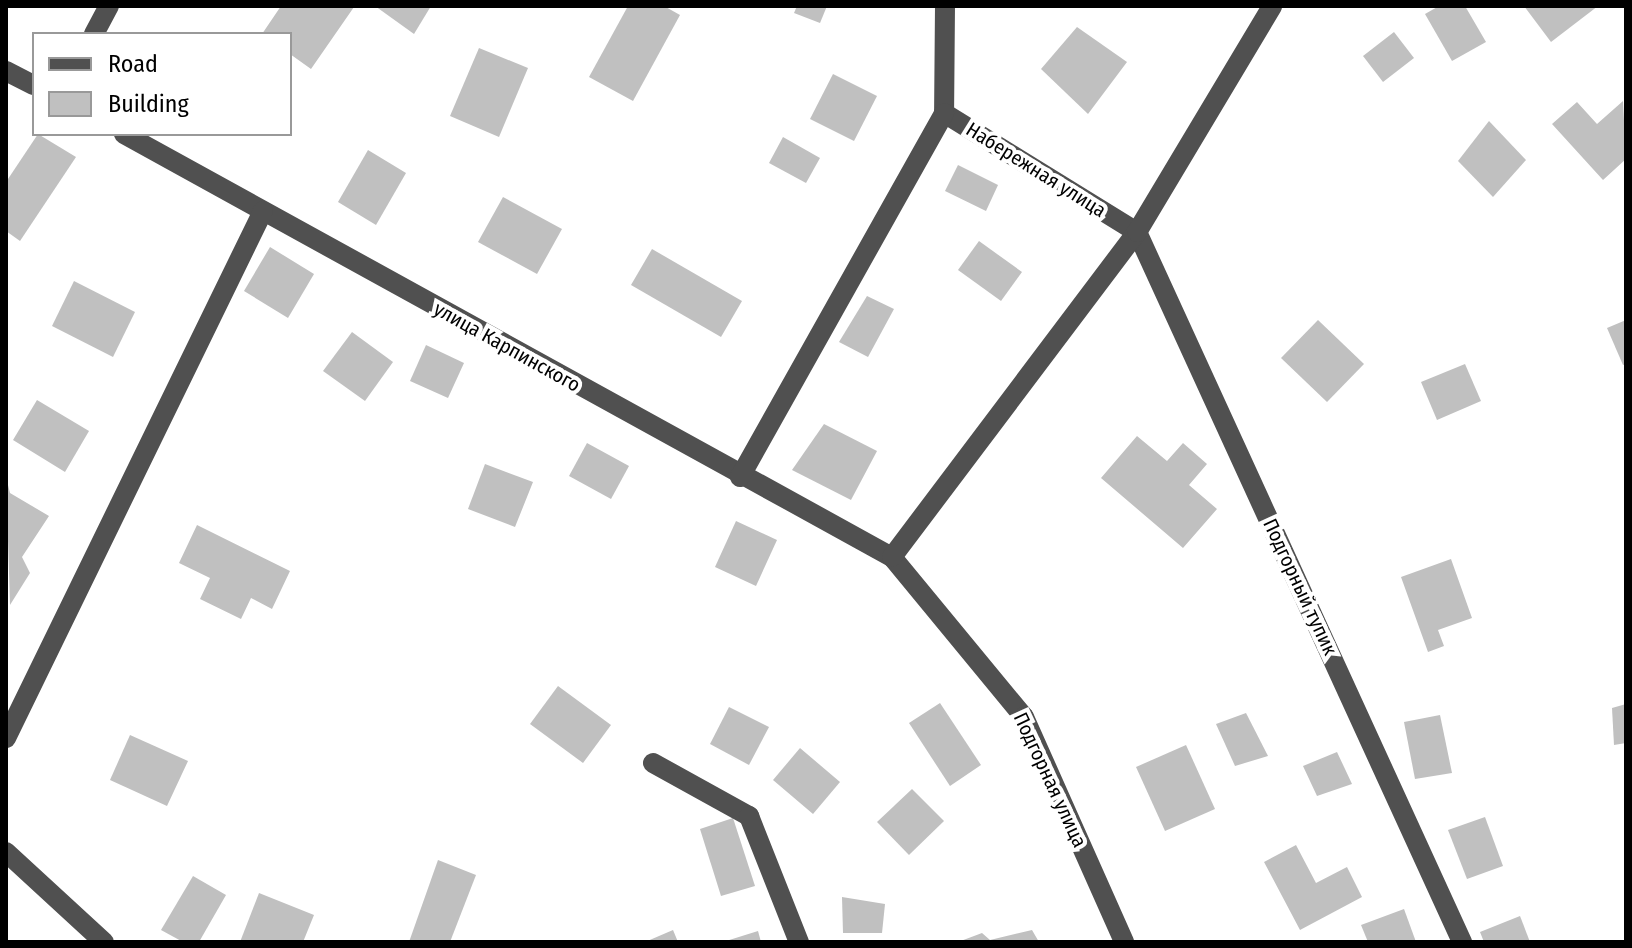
<!DOCTYPE html>
<html>
<head>
<meta charset="utf-8">
<style>
  body { margin:0 }
  #map { position:relative; width:1632px; height:948px; overflow:hidden; background:#fff; font-family:"Fira Sans Condensed",sans-serif }
  div>[style] { position:absolute }
  [style*='--x'] { left:calc(var(--x)*1px); top:calc(var(--y)*1px); width:calc(var(--w)*1px); rotate:calc(var(--a)*1deg) }
  .building>* { inset:0; background:#c0c0c0 }
  .minor>* { height:20px; margin:-10px; padding:0 10px; transform-origin:10px; border-radius:10px; background:#505050 }
  span { translate:-50% -50%; white-space:nowrap; text-align:center; line-height:1.15; -webkit-text-stroke:8px #fff; paint-order:stroke }
  .street-label { font-size:20px; color:#000 }
  .frame { position:absolute; inset:0; border:8px solid #000; pointer-events:none }
  .legend { position:absolute; left:32px; top:32px; width:260px; height:104px; box-sizing:border-box; background:#fff; border:2px solid #999; margin:0; padding:10px 14px; list-style:none; font-size:24px; color:#000 }
  .legend li { display:flex; align-items:center; gap:16px; height:40px }
  .legend b { width:40px; border:2px solid #999 }
</style>
</head>
<body>
<div id="map">
  <div class="building">
    <i style="clip-path:polygon(281px 6px,352px 6px,354px 7px,311px 69px,290px 54px,290px 34px,262px 34px)"></i>
    <i style="clip-path:polygon(375px 6px,431px 6px,414px 34px)"></i>
    <i style="clip-path:polygon(628px 6px,664px 6px,680px 15px,633px 101px,589px 77px)"></i>
    <i style="clip-path:polygon(797px 6px,827px 6px,820px 23px,794px 13px)"></i>
    <i style="clip-path:polygon(1439px 6px,1465px 6px,1486px 42px,1452px 61px,1425px 14px)"></i>
    <i style="clip-path:polygon(1524px 6px,1598px 6px,1551px 42px)"></i>
    <i style="clip-path:polygon(1077px 27px,1127px 62px,1088px 114px,1041px 69px)"></i>
    <i style="clip-path:polygon(1394px 32px,1414px 58px,1383px 82px,1363px 56px)"></i>
    <i style="clip-path:polygon(479px 48px,528px 68px,499px 137px,450px 116px)"></i>
    <i style="clip-path:polygon(833px 74px,877px 96px,854px 141px,810px 119px)"></i>
    <i style="clip-path:polygon(1623px 101px,1626px 159px,1603px 180px,1552px 124px,1577px 102px,1597px 124px)"></i>
    <i style="clip-path:polygon(1489px 121px,1526px 160px,1493px 197px,1458px 161px)"></i>
    <i style="clip-path:polygon(38px 134px,76px 157px,20px 241px,6px 231px,6px 182px)"></i>
    <i style="clip-path:polygon(783px 137px,820px 158px,806px 183px,769px 163px)"></i>
    <i style="clip-path:polygon(368px 150px,406px 173px,376px 225px,338px 202px)"></i>
    <i style="clip-path:polygon(958px 165px,998px 185px,986px 211px,945px 191px)"></i>
    <i style="clip-path:polygon(503px 197px,562px 229px,537px 274px,478px 242px)"></i>
    <i style="clip-path:polygon(979px 241px,1022px 272px,1001px 301px,958px 270px)"></i>
    <i style="clip-path:polygon(270px 247px,314px 274px,288px 318px,244px 291px)"></i>
    <i style="clip-path:polygon(652px 249px,742px 301px,721px 337px,631px 285px)"></i>
    <i style="clip-path:polygon(74px 281px,135px 312px,113px 357px,52px 326px)"></i>
    <i style="clip-path:polygon(867px 296px,894px 309px,868px 357px,839px 342px)"></i>
    <i style="clip-path:polygon(1318px 320px,1364px 364px,1327px 402px,1281px 358px)"></i>
    <i style="clip-path:polygon(1626px 320px,1626px 364px,1623px 365px,1607px 328px)"></i>
    <i style="clip-path:polygon(352px 332px,393px 362px,365px 401px,323px 371px)"></i>
    <i style="clip-path:polygon(426px 345px,464px 363px,448px 398px,410px 381px)"></i>
    <i style="clip-path:polygon(1465px 364px,1481px 401px,1437px 420px,1421px 382px)"></i>
    <i style="clip-path:polygon(37px 400px,89px 431px,65px 472px,13px 440px)"></i>
    <i style="clip-path:polygon(824px 424px,877px 451px,851px 500px,792px 470px)"></i>
    <i style="clip-path:polygon(1137px 436px,1167px 461px,1183px 443px,1207px 464px,1189px 485px,1217px 509px,1183px 548px,1101px 478px)"></i>
    <i style="clip-path:polygon(587px 443px,629px 466px,611px 499px,569px 476px)"></i>
    <i style="clip-path:polygon(485px 464px,533px 482px,515px 527px,468px 509px)"></i>
    <i style="clip-path:polygon(6px 477px,10px 493px,49px 516px,22px 557px,30px 573px,10px 605px)"></i>
    <i style="clip-path:polygon(736px 521px,777px 540px,756px 586px,715px 567px)"></i>
    <i style="clip-path:polygon(197px 525px,290px 571px,272px 609px,251px 598px,241px 619px,200px 599px,210px 578px,179px 563px)"></i>
    <i style="clip-path:polygon(1451px 559px,1472px 618px,1438px 630px,1444px 646px,1428px 652px,1401px 577px)"></i>
    <i style="clip-path:polygon(558px 686px,611px 725px,583px 763px,530px 724px)"></i>
    <i style="clip-path:polygon(940px 703px,981px 765px,950px 786px,909px 723px)"></i>
    <i style="clip-path:polygon(1626px 704px,1626px 743px,1614px 745px,1612px 708px)"></i>
    <i style="clip-path:polygon(729px 707px,769px 727px,749px 765px,710px 744px)"></i>
    <i style="clip-path:polygon(1246px 713px,1268px 756px,1235px 766px,1216px 724px)"></i>
    <i style="clip-path:polygon(1440px 715px,1452px 773px,1415px 779px,1404px 722px)"></i>
    <i style="clip-path:polygon(130px 735px,188px 761px,167px 806px,110px 780px)"></i>
    <i style="clip-path:polygon(1186px 745px,1215px 809px,1165px 831px,1136px 767px)"></i>
    <i style="clip-path:polygon(800px 748px,840px 782px,813px 814px,773px 780px)"></i>
    <i style="clip-path:polygon(1337px 752px,1352px 784px,1317px 796px,1303px 766px)"></i>
    <i style="clip-path:polygon(912px 789px,944px 821px,909px 855px,877px 822px)"></i>
    <i style="clip-path:polygon(1485px 817px,1503px 866px,1467px 879px,1448px 830px)"></i>
    <i style="clip-path:polygon(733px 818px,755px 886px,721px 896px,700px 829px)"></i>
    <i style="clip-path:polygon(1296px 845px,1316px 883px,1347px 867px,1362px 897px,1300px 930px,1264px 862px)"></i>
    <i style="clip-path:polygon(438px 860px,476px 875px,450px 942px,409px 942px)"></i>
    <i style="clip-path:polygon(193px 876px,226px 895px,199px 942px,183px 942px,161px 930px)"></i>
    <i style="clip-path:polygon(259px 893px,314px 915px,303px 942px,240px 942px)"></i>
    <i style="clip-path:polygon(842px 897px,885px 904px,882px 933px,843px 933px)"></i>
    <i style="clip-path:polygon(1404px 909px,1416px 942px,1368px 942px,1361px 925px)"></i>
    <i style="clip-path:polygon(1520px 916px,1530px 942px,1484px 942px,1480px 932px)"></i>
    <i style="clip-path:polygon(673px 930px,678px 942px,645px 942px)"></i>
    <i style="clip-path:polygon(1032px 930px,1039px 942px,958px 942px,982px 933px,990px 940px)"></i>
    <i style="clip-path:polygon(758px 931px,761px 942px,726px 942px,726px 941px)"></i>
  </div>
  <div class="minor">
    <i style="--x:945;--y:6;--w:107;--a:90.5"></i>
    <i style="--x:944;--y:113;--w:227;--a:31.7"></i>
    <i style="--x:1137;--y:232;--w:781;--a:65.4"></i>
    <i style="--x:94;--y:34;--w:32;--a:-62"></i>
    <i style="--x:6;--y:71;--w:31;--a:27"></i>
    <i style="--x:124;--y:134;--w:877;--a:28.85"></i>
    <i style="--x:892;--y:557;--w:207;--a:50.5"></i>
    <i style="--x:1024;--y:717;--w:246;--a:66"></i>
    <i style="--x:740;--y:477;--w:417;--a:-60.7"></i>
    <i style="--x:892;--y:557;--w:407;--a:-53"></i>
    <i style="--x:1137;--y:232;--w:263;--a:-59.1"></i>
    <i style="--x:6;--y:738;--w:586;--a:-64"></i>
    <i style="--x:653;--y:763;--w:110;--a:28.9"></i>
    <i style="--x:749;--y:816;--w:136;--a:68.4"></i>
    <i style="--x:6;--y:852;--w:133;--a:42.6"></i>
  </div>
  <div class="street-label">
    <span style="left:1036px;top:170px;rotate:32deg">Набережная улица</span>
    <span style="left:507px;top:347px;rotate:29deg">улица Карпинского</span>
    <span style="left:1300px;top:587px;rotate:65deg">Подгорный тупик</span>
    <span style="left:1050px;top:780px;rotate:65deg">Подгорная улица</span>
  </div>
  <div class="frame"></div>
  <ul class="legend">
  <li><b style="height:10px;background:#505050"></b>Road</li>
  <li><b style="height:22px;background:#c0c0c0"></b>Building</li>
  </ul>
</div>
</body>
</html>
